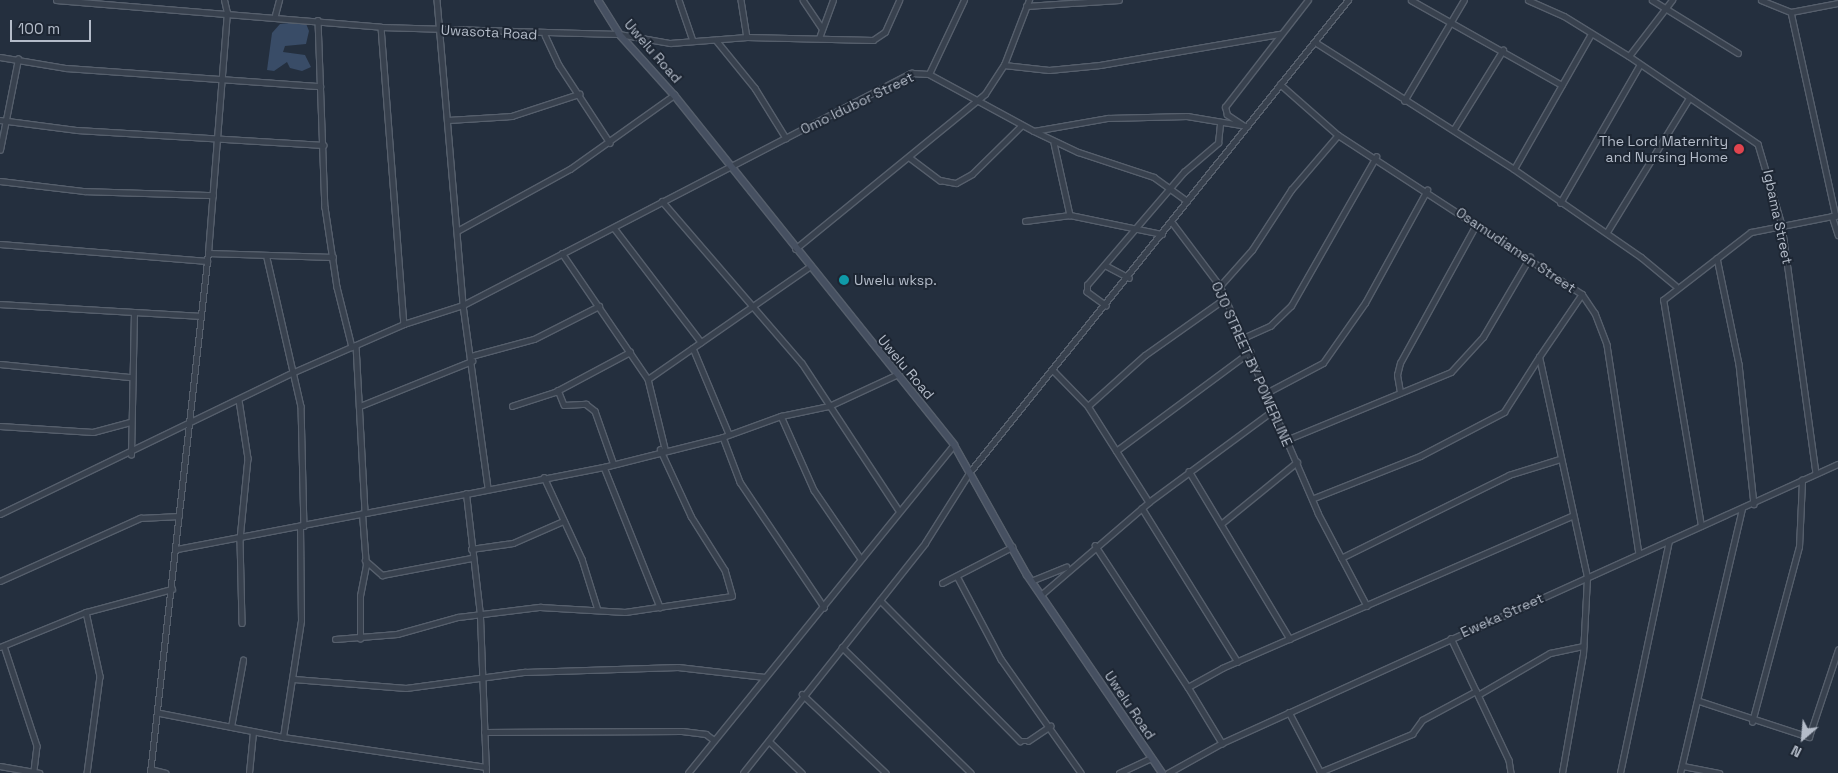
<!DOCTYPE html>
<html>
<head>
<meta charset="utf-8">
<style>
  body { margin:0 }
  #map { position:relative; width:1838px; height:773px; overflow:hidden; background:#242f3e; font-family:"Space Grotesk",sans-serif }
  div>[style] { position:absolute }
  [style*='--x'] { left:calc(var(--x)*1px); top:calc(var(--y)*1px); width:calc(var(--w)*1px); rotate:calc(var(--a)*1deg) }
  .water>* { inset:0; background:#394c67 }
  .roads { filter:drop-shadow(1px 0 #565f6c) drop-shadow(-1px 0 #565f6c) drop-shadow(0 1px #565f6c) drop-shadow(0 -1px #565f6c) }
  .street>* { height:4.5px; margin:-2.25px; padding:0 2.25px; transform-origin:2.25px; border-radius:2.25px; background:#38414e }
  .secondary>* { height:6px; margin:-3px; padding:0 3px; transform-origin:3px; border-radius:3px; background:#465061 }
  .dots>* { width:14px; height:14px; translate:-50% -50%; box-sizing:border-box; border:2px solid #1d2633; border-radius:50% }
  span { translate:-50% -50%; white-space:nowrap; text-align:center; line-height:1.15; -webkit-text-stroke:4px #1d2633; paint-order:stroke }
  .street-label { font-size:14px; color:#b4bcc9 }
  .poi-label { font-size:14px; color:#b4bcc9 }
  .right { translate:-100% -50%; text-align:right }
  .left { translate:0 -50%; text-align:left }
  .north { position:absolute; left:1778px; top:713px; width:50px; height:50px; -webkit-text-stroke:4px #1d2633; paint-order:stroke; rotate:207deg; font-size:14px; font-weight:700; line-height:20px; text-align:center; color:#b4bcc9 }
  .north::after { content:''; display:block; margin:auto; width:18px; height:22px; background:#b4bcc9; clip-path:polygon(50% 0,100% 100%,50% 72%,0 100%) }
  .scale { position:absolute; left:10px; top:20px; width:81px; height:22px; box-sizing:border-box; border:2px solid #b4bcc9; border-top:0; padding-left:6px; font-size:15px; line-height:18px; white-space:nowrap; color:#b4bcc9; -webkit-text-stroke:4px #1d2633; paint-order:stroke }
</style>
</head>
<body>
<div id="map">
  <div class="water">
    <i style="clip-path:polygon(305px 21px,309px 31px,306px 44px,285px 46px,283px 52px,305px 55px,311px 67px,302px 71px,290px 68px,287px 62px,274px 71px,267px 70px,272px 33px,280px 24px)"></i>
  </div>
  <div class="roads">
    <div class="street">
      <i style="--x:56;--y:0;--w:326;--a:4.7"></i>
      <i style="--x:381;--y:27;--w:238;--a:1.7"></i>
      <i style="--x:619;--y:34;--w:52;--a:10"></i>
      <i style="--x:670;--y:43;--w:77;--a:-4.5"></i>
      <i style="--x:747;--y:37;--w:126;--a:1.4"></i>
      <i style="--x:873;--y:40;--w:14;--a:-34"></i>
      <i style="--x:885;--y:32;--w:35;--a:-66"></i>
      <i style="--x:437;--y:0;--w:306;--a:85.1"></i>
      <i style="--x:463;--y:305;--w:185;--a:82.2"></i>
      <i style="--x:679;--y:0;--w:43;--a:71.1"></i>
      <i style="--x:741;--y:0;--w:37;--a:81"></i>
      <i style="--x:803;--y:0;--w:34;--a:56"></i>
      <i style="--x:1411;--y:0;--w:173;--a:29.4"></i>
      <i style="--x:1528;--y:0;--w:39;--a:24"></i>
      <i style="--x:1564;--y:16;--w:76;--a:31.6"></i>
      <i style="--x:1629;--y:56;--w:156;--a:34.3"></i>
      <i style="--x:1758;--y:144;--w:84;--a:73.5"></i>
      <i style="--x:1782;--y:225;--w:250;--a:82.2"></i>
      <i style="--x:1652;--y:0;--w:101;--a:31.6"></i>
      <i style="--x:1761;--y:0;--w:32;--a:22"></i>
      <i style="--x:1791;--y:12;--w:48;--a:-10.8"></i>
      <i style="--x:1026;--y:6;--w:93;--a:-3.7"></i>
      <i style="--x:1791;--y:12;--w:209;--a:77.6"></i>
      <i style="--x:275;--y:15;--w:16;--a:-75"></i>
      <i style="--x:318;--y:20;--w:187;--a:87.9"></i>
      <i style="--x:325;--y:207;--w:81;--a:81.5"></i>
      <i style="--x:337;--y:287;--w:62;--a:76"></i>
      <i style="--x:381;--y:27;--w:298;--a:85.6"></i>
      <i style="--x:545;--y:35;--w:33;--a:65"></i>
      <i style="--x:559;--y:65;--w:93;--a:56.8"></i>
      <i style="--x:819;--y:38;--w:40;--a:-69.8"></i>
      <i style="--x:716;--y:40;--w:62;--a:50.9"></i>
      <i style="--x:755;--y:88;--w:59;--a:58.2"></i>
      <i style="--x:1315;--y:42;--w:236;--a:32.5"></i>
      <i style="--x:1514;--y:169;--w:155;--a:34.7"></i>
      <i style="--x:1641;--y:257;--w:45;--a:39.6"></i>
      <i style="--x:1629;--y:56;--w:71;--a:-52.5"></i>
      <i style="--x:0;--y:57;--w:67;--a:9.5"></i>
      <i style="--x:66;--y:68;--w:255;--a:4.1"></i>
      <i style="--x:1004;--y:65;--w:45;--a:6.3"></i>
      <i style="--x:1049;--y:70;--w:51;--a:-5.6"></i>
      <i style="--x:1100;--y:65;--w:183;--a:-9.8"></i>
      <i style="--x:929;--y:74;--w:82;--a:-64.7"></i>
      <i style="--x:1280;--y:84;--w:77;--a:41.3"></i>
      <i style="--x:1338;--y:135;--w:291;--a:33.1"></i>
      <i style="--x:1582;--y:294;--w:23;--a:56"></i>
      <i style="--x:1595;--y:313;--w:34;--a:69"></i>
      <i style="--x:1607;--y:345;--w:211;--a:81.3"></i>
      <i style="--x:1404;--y:101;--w:117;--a:-59.3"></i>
      <i style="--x:0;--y:120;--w:78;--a:7.4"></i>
      <i style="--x:77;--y:130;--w:247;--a:3.5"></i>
      <i style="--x:448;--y:120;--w:64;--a:-3.6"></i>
      <i style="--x:512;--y:116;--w:71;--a:-18.2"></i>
      <i style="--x:1242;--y:125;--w:18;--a:-146"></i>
      <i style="--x:1227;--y:115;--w:8;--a:-104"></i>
      <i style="--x:1225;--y:107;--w:135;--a:-52.2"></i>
      <i style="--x:1454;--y:129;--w:93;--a:-58.2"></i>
      <i style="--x:1034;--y:131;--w:49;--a:25.5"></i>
      <i style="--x:1078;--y:152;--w:80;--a:18.2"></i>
      <i style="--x:1154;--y:177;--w:41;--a:36"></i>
      <i style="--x:1054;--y:143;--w:74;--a:77.5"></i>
      <i style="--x:0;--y:150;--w:93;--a:-78.8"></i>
      <i style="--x:909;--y:157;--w:39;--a:37"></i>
      <i style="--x:940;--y:180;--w:16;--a:11"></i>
      <i style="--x:956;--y:183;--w:18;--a:-29"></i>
      <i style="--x:972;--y:174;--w:69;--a:-44.4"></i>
      <i style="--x:1514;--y:169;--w:155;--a:-60.3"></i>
      <i style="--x:0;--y:181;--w:85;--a:6.8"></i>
      <i style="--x:84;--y:191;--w:129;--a:1.8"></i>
      <i style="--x:662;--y:201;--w:214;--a:49.2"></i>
      <i style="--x:802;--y:363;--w:175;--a:56.7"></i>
      <i style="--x:1560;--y:203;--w:158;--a:-60"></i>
      <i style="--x:1832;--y:216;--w:20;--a:72"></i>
      <i style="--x:1025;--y:221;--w:45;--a:-7.6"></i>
      <i style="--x:1070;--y:215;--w:94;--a:11.7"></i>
      <i style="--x:1172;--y:222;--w:80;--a:53.1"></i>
      <i style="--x:1220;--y:286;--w:247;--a:66.6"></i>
      <i style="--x:1318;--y:513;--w:105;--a:62.2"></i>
      <i style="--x:615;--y:229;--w:142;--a:52.7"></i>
      <i style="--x:457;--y:231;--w:129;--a:-28.8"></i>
      <i style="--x:570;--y:169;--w:128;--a:-35.4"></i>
      <i style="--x:1607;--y:232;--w:157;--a:-58.5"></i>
      <i style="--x:0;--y:244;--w:208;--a:4.7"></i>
      <i style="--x:795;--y:249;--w:245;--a:-39.2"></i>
      <i style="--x:985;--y:94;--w:35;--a:-57"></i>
      <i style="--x:1004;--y:65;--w:70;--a:-69"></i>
      <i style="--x:208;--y:253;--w:125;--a:1.8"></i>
      <i style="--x:562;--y:253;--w:153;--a:55.7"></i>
      <i style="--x:648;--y:379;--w:71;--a:76.2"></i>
      <i style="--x:267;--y:258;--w:152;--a:77.1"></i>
      <i style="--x:301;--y:406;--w:120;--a:88.6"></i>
      <i style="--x:1717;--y:258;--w:108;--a:78.3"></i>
      <i style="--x:1739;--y:364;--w:141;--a:83.9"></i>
      <i style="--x:1105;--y:265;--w:27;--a:28"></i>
      <i style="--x:1220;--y:286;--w:48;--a:-48.4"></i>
      <i style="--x:1252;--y:250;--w:72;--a:-57"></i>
      <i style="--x:1291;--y:190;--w:72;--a:-49.5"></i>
      <i style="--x:0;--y:304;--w:200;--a:3.4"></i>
      <i style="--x:1106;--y:306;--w:24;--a:-144"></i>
      <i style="--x:1087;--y:292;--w:7;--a:-90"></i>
      <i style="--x:1087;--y:285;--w:149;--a:-49.4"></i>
      <i style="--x:1184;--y:172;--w:45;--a:-40.5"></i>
      <i style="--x:1218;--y:143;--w:20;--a:-84"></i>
      <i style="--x:1243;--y:338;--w:30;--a:-24"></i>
      <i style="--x:1270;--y:326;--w:29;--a:-44"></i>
      <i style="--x:1291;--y:306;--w:172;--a:-60.3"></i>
      <i style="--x:356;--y:345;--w:168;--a:86.9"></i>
      <i style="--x:693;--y:348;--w:93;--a:67.3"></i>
      <i style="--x:471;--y:356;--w:65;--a:-15.1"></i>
      <i style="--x:534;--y:339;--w:73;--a:-26.9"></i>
      <i style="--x:0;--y:364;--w:132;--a:5.7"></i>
      <i style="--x:1053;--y:370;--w:50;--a:45.8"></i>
      <i style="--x:1088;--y:406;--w:114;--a:57.6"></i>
      <i style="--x:648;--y:379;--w:196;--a:-34.8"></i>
      <i style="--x:558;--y:390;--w:16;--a:68"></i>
      <i style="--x:564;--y:405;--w:22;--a:-3"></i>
      <i style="--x:586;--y:404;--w:11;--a:38"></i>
      <i style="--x:595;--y:411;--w:54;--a:70.6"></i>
      <i style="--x:1268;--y:392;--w:62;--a:-27.8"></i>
      <i style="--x:1323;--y:363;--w:73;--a:-55"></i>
      <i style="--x:1365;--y:303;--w:129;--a:-61.2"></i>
      <i style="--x:1400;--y:392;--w:17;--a:-100"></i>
      <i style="--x:1397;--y:375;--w:12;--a:-76"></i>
      <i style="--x:1400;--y:363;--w:158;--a:-61.2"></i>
      <i style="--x:239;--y:400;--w:59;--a:81.2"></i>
      <i style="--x:248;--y:458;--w:82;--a:95.6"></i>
      <i style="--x:240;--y:540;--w:83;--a:88.6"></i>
      <i style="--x:360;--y:406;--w:121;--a:-21.9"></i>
      <i style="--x:512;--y:406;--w:45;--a:-18"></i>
      <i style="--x:555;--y:392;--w:85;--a:-28.1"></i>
      <i style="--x:1088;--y:406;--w:76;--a:-41.8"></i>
      <i style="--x:1145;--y:355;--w:97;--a:-35.3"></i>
      <i style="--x:781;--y:416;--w:81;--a:66"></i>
      <i style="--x:814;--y:490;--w:83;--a:55.7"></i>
      <i style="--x:0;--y:426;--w:93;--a:3.7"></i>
      <i style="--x:93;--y:432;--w:39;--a:-15"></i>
      <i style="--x:723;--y:437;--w:48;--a:69.3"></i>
      <i style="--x:740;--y:482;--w:151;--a:56.1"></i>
      <i style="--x:1286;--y:440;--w:178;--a:-22.4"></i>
      <i style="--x:1451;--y:372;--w:47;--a:-47.6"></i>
      <i style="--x:1483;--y:337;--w:93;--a:-59.6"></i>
      <i style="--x:1116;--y:451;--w:167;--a:-36.5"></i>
      <i style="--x:131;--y:455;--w:142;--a:-88.8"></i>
      <i style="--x:604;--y:467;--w:151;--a:68.2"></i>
      <i style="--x:1189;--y:471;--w:196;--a:59"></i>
      <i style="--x:544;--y:477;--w:90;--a:65.1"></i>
      <i style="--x:582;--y:559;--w:53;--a:72.6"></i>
      <i style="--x:1314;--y:498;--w:114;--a:-21.6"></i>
      <i style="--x:1420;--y:456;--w:95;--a:-27.6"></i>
      <i style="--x:1504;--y:412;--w:65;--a:-57.5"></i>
      <i style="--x:1142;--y:508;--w:181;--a:58.1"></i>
      <i style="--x:0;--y:514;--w:326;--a:-25.8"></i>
      <i style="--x:294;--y:372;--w:120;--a:-23.6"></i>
      <i style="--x:404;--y:324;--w:62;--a:-17.9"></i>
      <i style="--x:463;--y:305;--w:505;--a:-27.38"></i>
      <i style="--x:911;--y:73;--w:18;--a:3"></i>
      <i style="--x:929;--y:74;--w:119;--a:28.5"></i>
      <i style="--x:1034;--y:131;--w:75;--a:-10"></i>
      <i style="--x:1108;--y:118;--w:79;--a:-1.5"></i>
      <i style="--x:1187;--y:116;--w:61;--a:9.5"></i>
      <i style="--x:1221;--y:524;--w:98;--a:-39.2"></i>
      <i style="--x:1701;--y:526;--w:229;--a:-99.5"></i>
      <i style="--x:1663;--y:300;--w:111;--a:-37.7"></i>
      <i style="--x:1751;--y:232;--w:89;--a:-11.1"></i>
      <i style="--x:1095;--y:545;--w:170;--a:56.8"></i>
      <i style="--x:1188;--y:687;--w:39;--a:-29"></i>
      <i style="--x:1222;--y:668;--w:381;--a:-23.5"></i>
      <i style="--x:177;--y:549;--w:294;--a:-10.8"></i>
      <i style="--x:471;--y:549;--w:42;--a:-8.1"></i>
      <i style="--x:513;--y:543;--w:55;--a:-23.7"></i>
      <i style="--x:1341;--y:558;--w:187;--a:-26.3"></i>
      <i style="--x:1509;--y:475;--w:53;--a:-17.4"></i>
      <i style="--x:365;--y:560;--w:23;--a:41"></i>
      <i style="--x:382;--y:575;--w:92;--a:-10.7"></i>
      <i style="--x:957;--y:576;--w:94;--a:62.1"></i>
      <i style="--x:1001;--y:659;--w:139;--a:54.9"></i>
      <i style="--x:0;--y:581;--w:154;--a:-24.2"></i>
      <i style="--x:140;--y:518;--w:39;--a:-3"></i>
      <i style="--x:1031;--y:581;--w:38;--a:-22"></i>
      <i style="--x:942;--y:583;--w:79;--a:-27.2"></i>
      <i style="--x:1041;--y:595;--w:143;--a:-40.7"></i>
      <i style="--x:1149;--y:502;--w:155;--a:-36.4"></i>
      <i style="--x:880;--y:600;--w:199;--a:45.2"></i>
      <i style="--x:1020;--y:741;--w:8;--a:0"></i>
      <i style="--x:1028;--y:741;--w:27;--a:-34"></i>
      <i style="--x:86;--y:612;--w:66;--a:77.7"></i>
      <i style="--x:100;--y:676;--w:98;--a:97.6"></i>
      <i style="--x:1451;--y:638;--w:135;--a:64.6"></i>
      <i style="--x:1509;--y:760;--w:13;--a:81"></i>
      <i style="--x:335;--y:639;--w:62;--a:-4.6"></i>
      <i style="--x:397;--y:634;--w:63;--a:-15.6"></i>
      <i style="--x:458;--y:617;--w:83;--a:-7"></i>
      <i style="--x:540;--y:607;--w:85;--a:3.4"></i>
      <i style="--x:625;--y:612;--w:108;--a:-8.5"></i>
      <i style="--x:732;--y:596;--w:26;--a:-106"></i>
      <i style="--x:725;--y:571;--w:64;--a:-122.2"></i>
      <i style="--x:691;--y:517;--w:74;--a:-114.8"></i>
      <i style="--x:360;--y:639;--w:43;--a:-90"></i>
      <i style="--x:360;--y:596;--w:31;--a:-79"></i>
      <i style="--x:366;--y:566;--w:52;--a:-94.4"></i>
      <i style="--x:4;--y:646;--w:105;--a:71.7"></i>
      <i style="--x:37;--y:746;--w:26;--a:97"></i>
      <i style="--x:0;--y:647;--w:93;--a:-22.1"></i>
      <i style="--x:86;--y:612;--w:89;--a:-15"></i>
      <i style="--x:842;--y:647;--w:180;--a:44.3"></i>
      <i style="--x:294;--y:679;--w:112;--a:4.6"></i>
      <i style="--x:406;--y:688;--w:120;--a:-7.7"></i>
      <i style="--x:525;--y:672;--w:153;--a:-1.9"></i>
      <i style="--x:678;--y:667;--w:87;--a:6.6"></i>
      <i style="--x:1188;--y:687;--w:66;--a:58.7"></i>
      <i style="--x:802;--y:694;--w:115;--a:43.2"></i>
      <i style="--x:1478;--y:695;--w:83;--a:-30.3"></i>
      <i style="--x:1550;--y:653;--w:34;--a:-12"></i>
      <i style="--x:1699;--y:701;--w:116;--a:18.1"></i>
      <i style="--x:1809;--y:737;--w:92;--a:-71.6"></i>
      <i style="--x:1289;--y:712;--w:69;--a:62.3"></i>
      <i style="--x:160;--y:713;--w:125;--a:11"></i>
      <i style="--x:283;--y:737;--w:205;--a:8.4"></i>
      <i style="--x:1752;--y:722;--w:181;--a:-75"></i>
      <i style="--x:1799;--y:547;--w:67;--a:-87.4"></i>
      <i style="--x:231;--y:727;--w:68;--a:-79.8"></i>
      <i style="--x:484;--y:732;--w:198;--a:-0.3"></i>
      <i style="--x:682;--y:731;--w:24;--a:7"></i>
      <i style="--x:706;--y:734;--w:10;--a:37"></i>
      <i style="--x:283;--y:737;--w:117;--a:-81.2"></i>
      <i style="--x:301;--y:621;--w:93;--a:-90.6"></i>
      <i style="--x:769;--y:741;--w:46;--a:44.1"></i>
      <i style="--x:0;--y:766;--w:40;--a:10"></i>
      <i style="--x:1683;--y:766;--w:37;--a:11"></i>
      <i style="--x:150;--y:769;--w:16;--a:14"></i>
      <i style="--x:1320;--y:772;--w:100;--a:-22.4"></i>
      <i style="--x:1412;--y:734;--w:17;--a:-54"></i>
      <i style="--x:1422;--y:720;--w:61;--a:-28.2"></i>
      <i style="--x:150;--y:773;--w:523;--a:-83.64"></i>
      <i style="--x:208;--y:253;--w:241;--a:-85.5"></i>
      <i style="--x:227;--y:13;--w:13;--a:-103"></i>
      <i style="--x:249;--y:773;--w:41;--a:-84.4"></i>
      <i style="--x:486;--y:773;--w:158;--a:-92.2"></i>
      <i style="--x:480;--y:615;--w:122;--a:-96.6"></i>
      <i style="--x:466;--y:494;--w:141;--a:-11.1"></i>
      <i style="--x:604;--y:467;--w:123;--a:-14.1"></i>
      <i style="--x:723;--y:437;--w:62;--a:-19.9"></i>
      <i style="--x:781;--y:416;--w:49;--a:-11.8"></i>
      <i style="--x:829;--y:406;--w:74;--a:-24.8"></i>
      <i style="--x:688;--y:773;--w:422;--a:-51"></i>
      <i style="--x:743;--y:773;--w:293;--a:-51.6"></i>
      <i style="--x:925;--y:543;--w:83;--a:-57.8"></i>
      <i style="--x:969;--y:473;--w:606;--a:-51.3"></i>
      <i style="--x:1119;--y:773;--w:35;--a:-25"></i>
      <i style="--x:1168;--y:773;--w:62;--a:-29.1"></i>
      <i style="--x:1222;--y:743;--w:676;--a:-24.37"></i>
      <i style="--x:1562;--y:773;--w:121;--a:-80"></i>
      <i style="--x:1583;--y:654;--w:77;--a:-87"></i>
      <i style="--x:1587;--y:577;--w:225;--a:-102.3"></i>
      <i style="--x:1539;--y:357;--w:76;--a:-55.7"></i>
      <i style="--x:1620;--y:773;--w:237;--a:-78.1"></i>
      <i style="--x:1680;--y:773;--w:271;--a:-76.8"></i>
    </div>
    <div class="secondary">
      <i style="--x:598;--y:0;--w:40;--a:58"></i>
      <i style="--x:619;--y:34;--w:82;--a:48"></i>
      <i style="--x:674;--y:95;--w:448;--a:51.3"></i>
      <i style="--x:954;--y:445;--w:149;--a:60.7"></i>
      <i style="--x:1027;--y:575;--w:240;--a:55.7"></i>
    </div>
  </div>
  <div class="dots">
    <i style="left:1739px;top:149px;background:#e0444e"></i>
    <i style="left:844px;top:280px;background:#0f9aa8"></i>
  </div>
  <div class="street-label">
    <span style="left:489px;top:32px;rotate:3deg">Uwasota Road</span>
    <span style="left:653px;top:51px;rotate:49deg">Uwelu Road</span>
    <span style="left:857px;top:103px;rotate:-26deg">Omo Idubor Street</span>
    <span style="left:1778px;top:217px;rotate:78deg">Igbama Street</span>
    <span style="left:1516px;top:250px;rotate:34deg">Osamudiamen Street</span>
    <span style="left:1252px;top:364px;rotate:66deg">OJO STREET BY POWERLINE</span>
    <span style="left:906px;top:367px;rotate:50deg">Uwelu Road</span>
    <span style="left:1502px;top:615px;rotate:-24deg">Eweka Street</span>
    <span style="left:1130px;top:705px;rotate:56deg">Uwelu Road</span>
  </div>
  <div class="poi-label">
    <span class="right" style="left:1728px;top:149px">The Lord Maternity<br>and Nursing Home</span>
    <span class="left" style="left:854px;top:280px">Uwelu wksp.</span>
  </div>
  <div class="north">N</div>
  <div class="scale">100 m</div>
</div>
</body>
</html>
